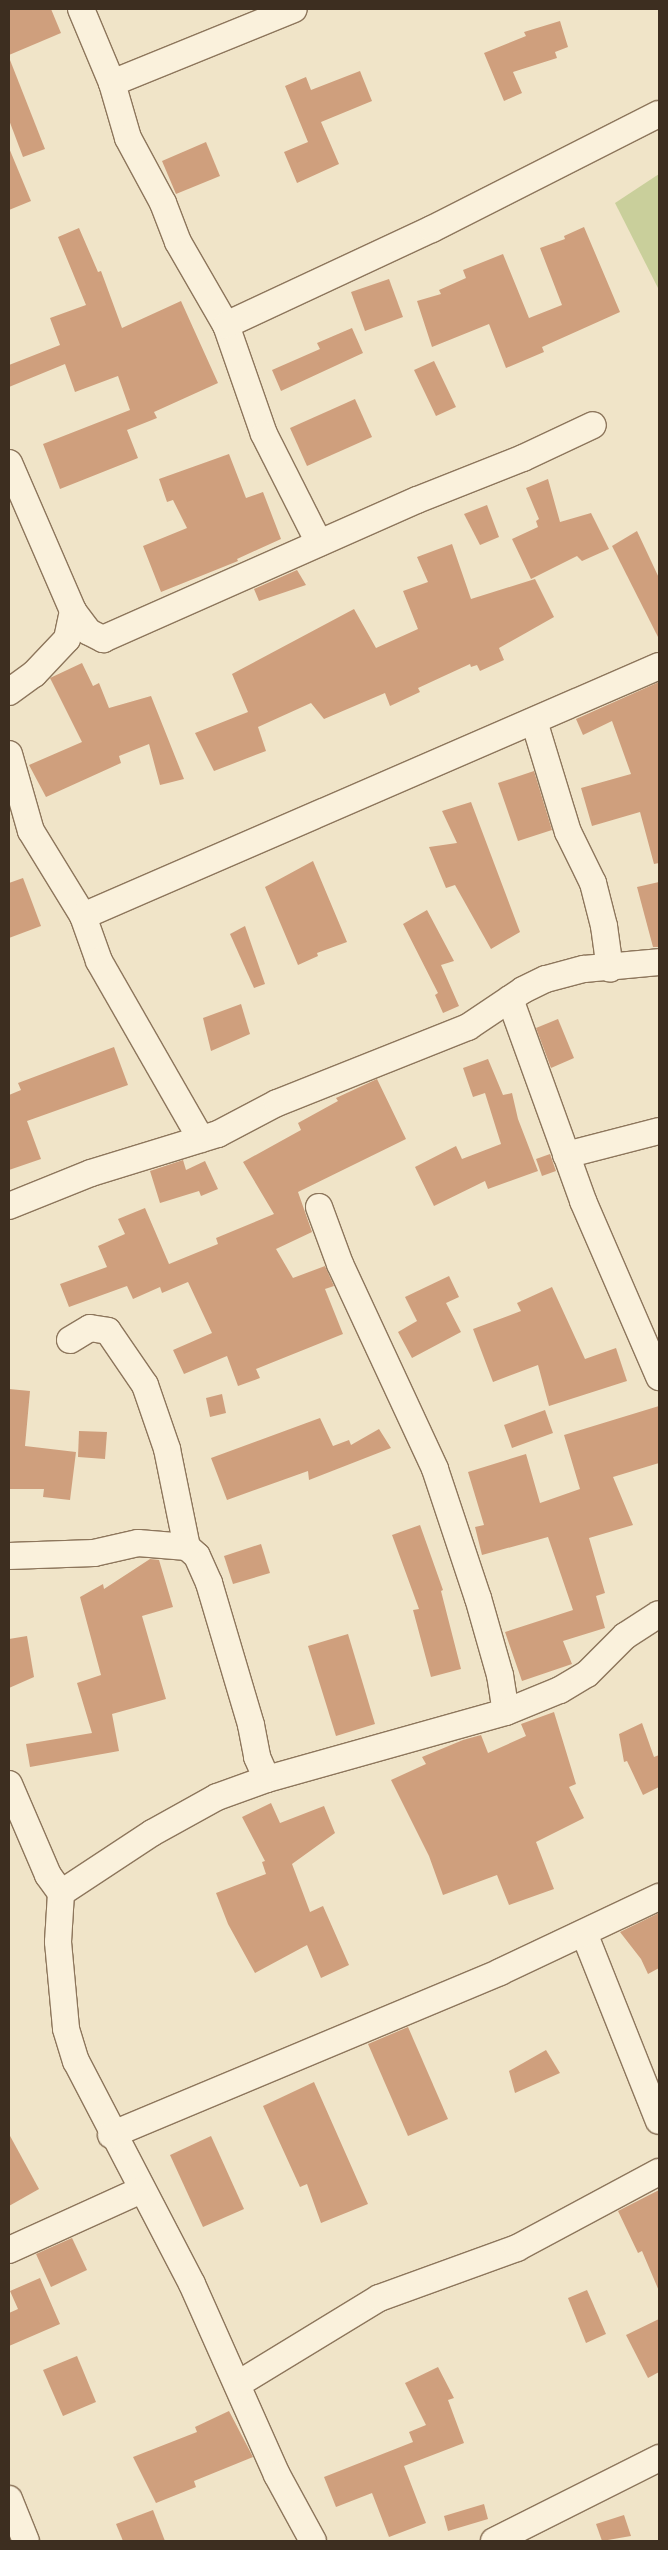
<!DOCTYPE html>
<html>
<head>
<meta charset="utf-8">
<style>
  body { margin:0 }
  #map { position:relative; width:668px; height:2550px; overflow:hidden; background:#f0e4c8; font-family:"Noto Serif",serif }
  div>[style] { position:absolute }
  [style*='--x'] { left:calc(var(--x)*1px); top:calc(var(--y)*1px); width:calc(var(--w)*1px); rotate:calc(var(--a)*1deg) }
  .green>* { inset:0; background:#c9cf9b }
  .building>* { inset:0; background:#cf9f7d }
  .roads { filter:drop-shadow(1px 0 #8d765c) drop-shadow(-1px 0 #8d765c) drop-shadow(0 1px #8d765c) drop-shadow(0 -1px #8d765c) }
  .minor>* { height:26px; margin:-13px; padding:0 13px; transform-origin:13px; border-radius:13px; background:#faf1dc }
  span { translate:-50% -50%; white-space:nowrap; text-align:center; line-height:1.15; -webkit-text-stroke:4px #f7eed8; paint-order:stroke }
  .frame { position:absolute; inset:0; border:10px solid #3d2e20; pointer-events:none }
</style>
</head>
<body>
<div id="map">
  <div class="green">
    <i style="clip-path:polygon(659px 174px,659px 290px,615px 203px)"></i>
  </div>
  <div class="building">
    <i style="clip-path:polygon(9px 9px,51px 9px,61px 33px,9px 55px)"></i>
    <i style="clip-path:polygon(560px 21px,568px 47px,555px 52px,557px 58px,513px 72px,522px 93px,504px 101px,484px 53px,526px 36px,524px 32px)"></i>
    <i style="clip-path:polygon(10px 60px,45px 149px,23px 157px,9px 120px)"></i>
    <i style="clip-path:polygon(360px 71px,372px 101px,321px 122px,339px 164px,297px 183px,284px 152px,308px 142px,285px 86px,306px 77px,311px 90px)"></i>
    <i style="clip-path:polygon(206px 142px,220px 176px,176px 194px,162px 161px)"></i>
    <i style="clip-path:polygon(9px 148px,31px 201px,9px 210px)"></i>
    <i style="clip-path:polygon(584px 227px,620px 312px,542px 347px,544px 352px,506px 368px,489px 324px,432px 347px,417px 301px,441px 294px,439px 290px,466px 278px,463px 270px,503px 254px,529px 318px,562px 305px,540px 248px,565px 239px,564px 236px)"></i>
    <i style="clip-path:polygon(79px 228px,98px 272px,101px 271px,122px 328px,181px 301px,218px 383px,154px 412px,157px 418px,127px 430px,138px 458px,60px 489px,43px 444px,130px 410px,118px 376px,75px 392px,65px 364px,9px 387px,9px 365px,60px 345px,50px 318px,86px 305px,58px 237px)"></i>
    <i style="clip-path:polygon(389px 279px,403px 317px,365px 331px,351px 292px)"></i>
    <i style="clip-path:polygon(352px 328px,363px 353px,281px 391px,272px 370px,320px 349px,317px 343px)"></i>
    <i style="clip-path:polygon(434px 361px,456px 407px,436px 416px,414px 370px)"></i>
    <i style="clip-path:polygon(355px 399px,372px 437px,307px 466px,290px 428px)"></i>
    <i style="clip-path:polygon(229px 454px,246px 498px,263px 492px,281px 539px,237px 559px,238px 561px,161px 592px,143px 546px,187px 528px,173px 500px,167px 502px,159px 479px)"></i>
    <i style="clip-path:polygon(548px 479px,560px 522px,591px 513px,609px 549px,582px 561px,577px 556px,531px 579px,512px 539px,538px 527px,536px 521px,539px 519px,526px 488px)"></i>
    <i style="clip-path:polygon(487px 505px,499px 537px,480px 545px,464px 514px)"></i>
    <i style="clip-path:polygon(637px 531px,659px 578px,659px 639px,612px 546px)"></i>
    <i style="clip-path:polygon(452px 544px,471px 599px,535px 579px,554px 617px,499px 648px,504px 660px,480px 671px,477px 665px,471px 667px,470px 664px,418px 688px,420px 692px,390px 706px,385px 693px,324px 719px,311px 703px,258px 727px,266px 751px,214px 771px,195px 733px,248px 712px,232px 674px,354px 609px,376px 648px,418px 629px,403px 591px,428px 582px,417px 557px)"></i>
    <i style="clip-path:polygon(297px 570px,306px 585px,259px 601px,254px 589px)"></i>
    <i style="clip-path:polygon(82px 663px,93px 686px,99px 683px,109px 708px,151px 696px,184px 779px,160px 785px,149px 744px,119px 756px,121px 763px,46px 797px,29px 765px,82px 742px,50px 678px)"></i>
    <i style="clip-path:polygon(659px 682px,659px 863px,654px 864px,640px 812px,592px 826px,581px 788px,631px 774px,612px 721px,583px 735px,576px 719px)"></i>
    <i style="clip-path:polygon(534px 771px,552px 830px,518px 841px,498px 783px)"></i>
    <i style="clip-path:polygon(471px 802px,520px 932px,491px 949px,455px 885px,446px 888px,429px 847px,457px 843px,442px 811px)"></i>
    <i style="clip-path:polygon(313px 861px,347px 942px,317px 953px,318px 956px,298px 965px,265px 887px)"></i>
    <i style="clip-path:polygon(23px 878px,41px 926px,9px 938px,9px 883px)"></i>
    <i style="clip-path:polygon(659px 882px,659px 947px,653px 947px,637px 887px)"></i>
    <i style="clip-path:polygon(427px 910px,454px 961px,441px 965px,459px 1006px,443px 1013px,435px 995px,438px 993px,403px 924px)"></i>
    <i style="clip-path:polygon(245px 926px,265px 984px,254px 988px,230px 934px)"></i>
    <i style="clip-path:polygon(241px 1004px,250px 1034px,211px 1051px,203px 1018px)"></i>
    <i style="clip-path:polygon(558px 1019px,574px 1058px,551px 1068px,536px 1028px)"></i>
    <i style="clip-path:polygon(114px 1047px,128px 1085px,27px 1121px,41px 1159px,9px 1170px,9px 1095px,21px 1090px,18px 1083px)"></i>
    <i style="clip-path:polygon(488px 1059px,503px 1095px,512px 1093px,518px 1119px,538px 1171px,488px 1189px,485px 1181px,434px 1206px,415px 1167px,456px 1146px,462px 1159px,501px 1144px,485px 1093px,473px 1097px,463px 1068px)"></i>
    <i style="clip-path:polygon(377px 1079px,406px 1139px,298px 1192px,312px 1232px,276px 1249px,293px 1278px,325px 1266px,334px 1286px,325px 1289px,343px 1334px,256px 1369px,260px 1378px,238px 1386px,227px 1356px,184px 1374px,173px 1350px,212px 1333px,188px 1282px,162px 1293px,160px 1287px,133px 1299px,127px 1286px,69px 1307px,60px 1284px,107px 1267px,98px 1246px,125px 1234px,118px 1219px,145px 1208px,169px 1264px,218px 1244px,216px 1238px,274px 1214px,243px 1162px,301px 1130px,298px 1123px,338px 1101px,336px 1098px)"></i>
    <i style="clip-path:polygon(550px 1154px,556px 1171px,542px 1176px,536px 1159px)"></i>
    <i style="clip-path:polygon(183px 1160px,186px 1170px,205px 1161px,218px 1189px,201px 1196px,199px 1191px,160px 1203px,150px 1171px)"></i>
    <i style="clip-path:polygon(449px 1276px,459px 1297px,446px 1303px,461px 1332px,412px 1358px,398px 1332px,417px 1321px,405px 1297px)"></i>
    <i style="clip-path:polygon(552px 1287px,585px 1359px,616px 1348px,627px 1381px,549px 1406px,538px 1365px,493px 1382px,473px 1329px,521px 1311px,517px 1303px)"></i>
    <i style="clip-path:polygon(9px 1389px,30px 1391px,25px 1446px,76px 1452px,70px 1500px,43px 1497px,44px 1489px,9px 1489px)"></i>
    <i style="clip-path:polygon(222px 1394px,226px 1413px,210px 1417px,206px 1398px)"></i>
    <i style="clip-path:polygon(659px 1406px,659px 1463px,613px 1477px,633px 1525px,589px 1538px,605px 1593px,596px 1596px,605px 1628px,563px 1641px,572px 1664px,522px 1681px,505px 1632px,573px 1610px,548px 1537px,482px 1555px,475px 1527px,484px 1525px,468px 1472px,526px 1454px,540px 1503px,580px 1489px,564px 1435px)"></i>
    <i style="clip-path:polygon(545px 1410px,553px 1433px,512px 1448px,504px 1425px)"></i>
    <i style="clip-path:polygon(320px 1418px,333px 1446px,349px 1440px,351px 1445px,379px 1429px,391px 1448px,309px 1480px,308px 1471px,227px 1500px,211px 1458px)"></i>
    <i style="clip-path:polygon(79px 1431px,107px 1432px,105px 1459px,78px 1457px)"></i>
    <i style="clip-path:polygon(420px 1525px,443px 1590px,441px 1591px,461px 1669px,431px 1677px,413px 1610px,419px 1609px,392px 1535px)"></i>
    <i style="clip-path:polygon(261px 1544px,270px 1573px,233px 1584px,224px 1556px)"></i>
    <i style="clip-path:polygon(150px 1559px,159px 1560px,173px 1607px,142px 1616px,166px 1699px,112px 1714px,119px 1751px,30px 1767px,26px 1744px,92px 1733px,77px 1683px,101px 1675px,80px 1597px,103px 1584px,104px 1589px)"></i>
    <i style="clip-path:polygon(348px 1634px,375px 1724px,336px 1736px,308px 1646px)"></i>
    <i style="clip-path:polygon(27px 1636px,34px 1677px,9px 1688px,9px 1639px)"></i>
    <i style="clip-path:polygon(554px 1712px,576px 1784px,569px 1787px,584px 1818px,536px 1842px,554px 1889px,509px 1905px,497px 1875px,443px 1895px,429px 1856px,391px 1780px,426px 1764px,422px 1757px,463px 1740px,481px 1735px,488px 1753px,526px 1736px,521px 1724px)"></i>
    <i style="clip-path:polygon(642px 1723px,654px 1757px,659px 1755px,659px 1787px,643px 1795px,627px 1761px,624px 1762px,619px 1734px)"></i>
    <i style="clip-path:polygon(271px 1803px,280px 1823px,324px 1806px,335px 1833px,292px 1864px,310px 1912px,323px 1906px,349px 1965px,321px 1978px,307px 1945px,255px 1973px,228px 1924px,216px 1893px,266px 1874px,262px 1862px,265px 1861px,242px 1817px)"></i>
    <i style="clip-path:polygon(659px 1913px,659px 1968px,648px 1974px,641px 1959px,620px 1932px)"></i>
    <i style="clip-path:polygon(408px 2027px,448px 2119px,408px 2136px,368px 2044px)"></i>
    <i style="clip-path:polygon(546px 2050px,560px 2073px,515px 2093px,509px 2071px)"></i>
    <i style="clip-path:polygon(314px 2082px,368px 2204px,321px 2223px,307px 2184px,300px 2187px,263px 2106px)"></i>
    <i style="clip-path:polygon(9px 2134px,39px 2189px,9px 2206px)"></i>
    <i style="clip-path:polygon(211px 2136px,244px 2209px,203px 2227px,170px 2155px)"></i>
    <i style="clip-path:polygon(659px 2190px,659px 2291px,642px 2251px,638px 2253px,618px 2211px)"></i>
    <i style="clip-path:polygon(72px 2238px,87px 2270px,51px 2287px,36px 2254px)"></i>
    <i style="clip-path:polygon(40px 2278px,60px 2324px,9px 2346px,9px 2313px,18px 2309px,10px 2291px)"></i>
    <i style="clip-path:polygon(587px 2290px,606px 2334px,586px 2343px,568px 2298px)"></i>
    <i style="clip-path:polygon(659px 2319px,659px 2372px,648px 2378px,626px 2335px)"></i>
    <i style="clip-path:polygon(77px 2356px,96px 2402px,63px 2416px,43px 2370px)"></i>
    <i style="clip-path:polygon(438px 2367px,454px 2398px,448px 2400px,464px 2443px,404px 2466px,426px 2523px,389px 2537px,372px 2493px,336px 2507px,324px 2477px,413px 2442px,409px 2432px,426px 2425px,405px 2383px)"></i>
    <i style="clip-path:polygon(229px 2411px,253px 2457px,194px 2481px,196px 2487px,156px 2503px,133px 2457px,197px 2432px,195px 2427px)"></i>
    <i style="clip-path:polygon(484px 2504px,488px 2519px,448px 2531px,444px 2516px)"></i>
    <i style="clip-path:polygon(153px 2510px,165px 2541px,123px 2541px,116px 2524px)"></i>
    <i style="clip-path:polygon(624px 2515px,631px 2536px,602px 2541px,596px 2524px)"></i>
  </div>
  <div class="roads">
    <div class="minor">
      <i style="--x:81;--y:9;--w:80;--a:67.3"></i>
      <i style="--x:112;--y:83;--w:57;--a:73.8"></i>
      <i style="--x:128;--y:138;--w:74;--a:61.7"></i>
      <i style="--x:163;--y:203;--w:42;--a:69"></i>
      <i style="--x:178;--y:242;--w:96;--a:60"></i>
      <i style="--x:226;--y:325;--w:115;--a:70.8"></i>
      <i style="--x:264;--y:434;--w:122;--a:63.2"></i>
      <i style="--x:112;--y:83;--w:196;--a:-22.1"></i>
      <i style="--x:226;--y:325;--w:227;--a:-25"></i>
      <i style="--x:432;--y:229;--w:254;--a:-26.9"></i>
      <i style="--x:9;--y:463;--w:161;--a:66.6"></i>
      <i style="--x:73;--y:611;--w:26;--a:53"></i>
      <i style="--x:89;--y:632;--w:16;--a:27"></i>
      <i style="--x:103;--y:639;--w:343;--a:-23.9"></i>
      <i style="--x:417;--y:500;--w:114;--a:-21.6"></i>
      <i style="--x:523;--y:458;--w:77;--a:-25.2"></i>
      <i style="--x:9;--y:692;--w:31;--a:-36"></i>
      <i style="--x:34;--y:674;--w:48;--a:-46.7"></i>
      <i style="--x:67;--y:639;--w:29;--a:-78"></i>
      <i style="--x:534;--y:721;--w:116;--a:73"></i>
      <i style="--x:568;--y:832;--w:57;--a:63.9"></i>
      <i style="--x:593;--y:883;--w:44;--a:75.7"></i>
      <i style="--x:604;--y:926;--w:43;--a:82.1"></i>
      <i style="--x:9;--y:754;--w:80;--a:74.1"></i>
      <i style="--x:31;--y:831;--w:100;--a:58.5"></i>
      <i style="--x:83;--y:916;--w:48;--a:70.4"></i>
      <i style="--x:99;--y:961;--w:205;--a:60.2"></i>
      <i style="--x:83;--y:916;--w:628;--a:-23.46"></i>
      <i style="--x:510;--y:999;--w:215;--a:70.1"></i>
      <i style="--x:583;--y:1201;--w:192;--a:66.6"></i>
      <i style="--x:566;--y:1155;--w:96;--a:-14.5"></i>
      <i style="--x:9;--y:1206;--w:88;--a:-21.9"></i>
      <i style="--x:91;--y:1173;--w:133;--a:-17.1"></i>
      <i style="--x:218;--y:1134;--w:67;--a:-27.7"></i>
      <i style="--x:277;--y:1103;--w:206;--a:-21.7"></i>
      <i style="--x:468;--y:1027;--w:66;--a:-33.9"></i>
      <i style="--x:523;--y:990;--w:25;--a:-26"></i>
      <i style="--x:546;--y:979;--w:39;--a:-15"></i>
      <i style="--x:584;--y:969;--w:75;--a:-5.3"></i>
      <i style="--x:319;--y:1207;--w:61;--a:69.8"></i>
      <i style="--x:340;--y:1264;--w:226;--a:65.1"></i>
      <i style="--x:435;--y:1469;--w:136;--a:71.6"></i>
      <i style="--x:478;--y:1598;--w:80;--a:74.1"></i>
      <i style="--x:500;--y:1675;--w:37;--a:81"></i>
      <i style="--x:70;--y:1340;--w:23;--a:-31"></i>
      <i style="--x:90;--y:1328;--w:18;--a:9"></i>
      <i style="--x:108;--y:1331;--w:65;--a:55.6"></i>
      <i style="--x:145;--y:1385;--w:68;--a:71"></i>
      <i style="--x:167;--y:1449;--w:100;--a:78.5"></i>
      <i style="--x:187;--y:1547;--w:13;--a:42"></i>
      <i style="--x:197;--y:1556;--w:30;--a:66"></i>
      <i style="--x:209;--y:1583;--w:148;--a:73.5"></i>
      <i style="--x:251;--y:1725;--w:33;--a:79"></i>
      <i style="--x:257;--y:1757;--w:24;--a:66"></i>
      <i style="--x:9;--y:1556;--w:85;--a:-2"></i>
      <i style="--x:94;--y:1553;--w:45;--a:-12.8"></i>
      <i style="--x:138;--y:1543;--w:49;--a:4.7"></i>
      <i style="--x:9;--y:1784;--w:99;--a:66.8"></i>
      <i style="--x:48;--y:1875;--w:22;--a:54"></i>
      <i style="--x:61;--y:1893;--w:49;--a:93.5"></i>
      <i style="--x:58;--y:1942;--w:87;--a:84.7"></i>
      <i style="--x:66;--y:2029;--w:34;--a:73"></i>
      <i style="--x:76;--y:2061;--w:251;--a:62.5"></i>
      <i style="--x:192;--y:2284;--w:209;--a:66"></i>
      <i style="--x:277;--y:2475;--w:75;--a:61.4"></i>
      <i style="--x:61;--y:1893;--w:109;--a:-33.4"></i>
      <i style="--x:152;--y:1833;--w:74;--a:-29"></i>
      <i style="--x:217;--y:1797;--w:53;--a:-19.8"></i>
      <i style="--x:267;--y:1779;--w:248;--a:-15.7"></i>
      <i style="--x:506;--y:1712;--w:58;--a:-22.2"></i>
      <i style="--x:560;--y:1690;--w:31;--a:-31"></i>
      <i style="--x:587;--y:1674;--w:54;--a:-45"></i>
      <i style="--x:625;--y:1636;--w:40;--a:-32.9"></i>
      <i style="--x:584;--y:1933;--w:202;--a:68.3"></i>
      <i style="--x:111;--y:2135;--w:422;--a:-22.7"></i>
      <i style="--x:500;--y:1972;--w:176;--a:-25.3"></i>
      <i style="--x:9;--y:2250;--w:145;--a:-24.4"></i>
      <i style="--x:238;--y:2384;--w:165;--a:-31.4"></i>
      <i style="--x:379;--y:2298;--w:147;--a:-19.9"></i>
      <i style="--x:517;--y:2248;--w:161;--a:-28.2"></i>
      <i style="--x:9;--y:2499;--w:45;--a:68"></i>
      <i style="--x:494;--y:2541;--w:185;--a:-26.7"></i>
    </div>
  </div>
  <div class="frame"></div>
</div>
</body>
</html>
